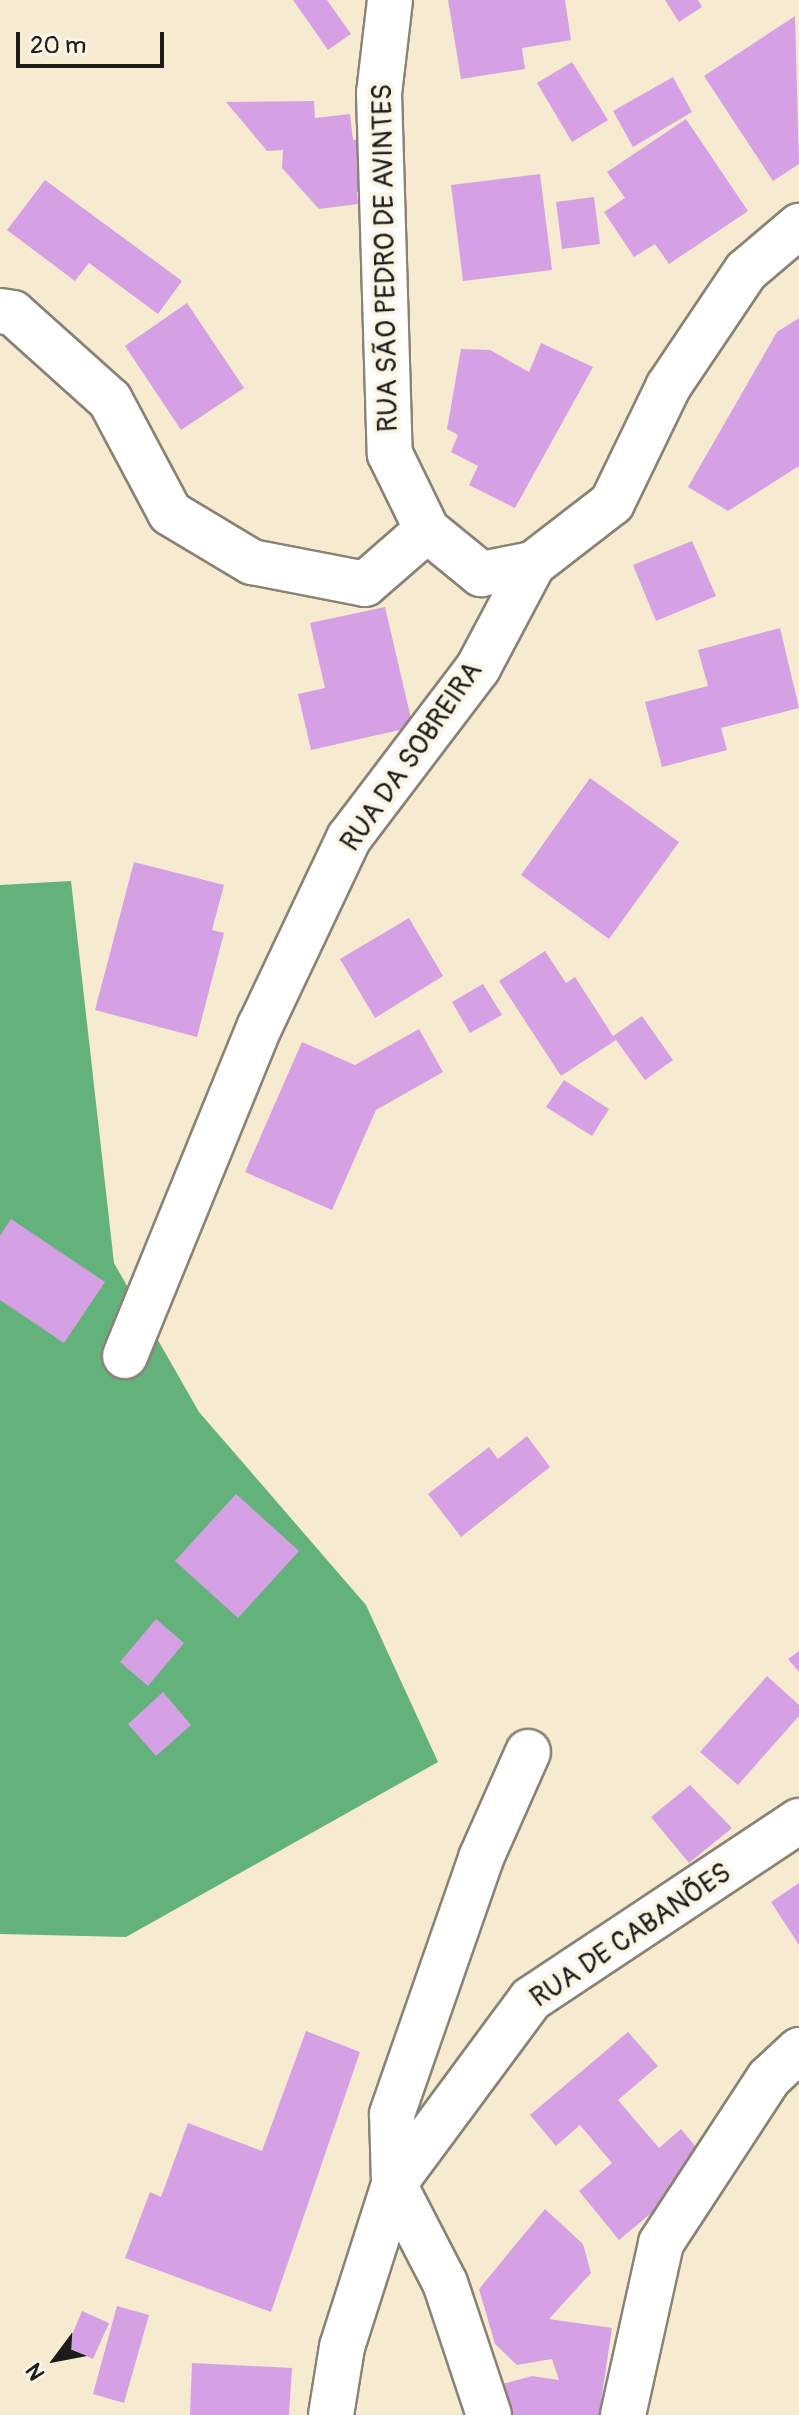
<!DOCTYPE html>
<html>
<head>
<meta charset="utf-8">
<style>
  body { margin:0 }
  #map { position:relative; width:799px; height:2415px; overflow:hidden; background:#f6ead1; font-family:Pangolin,sans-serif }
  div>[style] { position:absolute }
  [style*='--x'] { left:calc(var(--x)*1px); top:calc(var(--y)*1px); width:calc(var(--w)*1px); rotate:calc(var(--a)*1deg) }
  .forest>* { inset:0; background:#63b27c }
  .building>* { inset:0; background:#d5a1e4 }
  .roads { filter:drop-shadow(2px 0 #898376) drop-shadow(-2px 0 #898376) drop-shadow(0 2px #898376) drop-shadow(0 -2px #898376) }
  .minor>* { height:44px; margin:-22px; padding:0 22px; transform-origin:22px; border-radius:22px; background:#fff }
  span { translate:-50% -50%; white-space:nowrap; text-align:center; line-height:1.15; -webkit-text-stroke:8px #fcf5e5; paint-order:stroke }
  .street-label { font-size:28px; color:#1c1c1c }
  .north { position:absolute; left:16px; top:2319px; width:80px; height:80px; -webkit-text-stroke:6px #fcf5e5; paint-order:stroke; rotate:238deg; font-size:22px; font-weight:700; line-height:32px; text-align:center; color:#1c1c1c }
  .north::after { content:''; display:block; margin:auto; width:28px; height:36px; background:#1c1c1c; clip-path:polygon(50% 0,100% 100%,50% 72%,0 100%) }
  .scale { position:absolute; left:16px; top:32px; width:148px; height:36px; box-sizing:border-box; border:4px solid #1c1c1c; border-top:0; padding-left:10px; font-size:24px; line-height:28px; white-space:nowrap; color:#1c1c1c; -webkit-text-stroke:6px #fcf5e5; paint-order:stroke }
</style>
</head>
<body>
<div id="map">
  <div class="forest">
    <i style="clip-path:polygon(71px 881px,114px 1263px,199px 1412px,366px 1605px,438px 1762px,126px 1937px,0 1934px,0 885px)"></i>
  </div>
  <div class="building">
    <i style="clip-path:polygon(293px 0,327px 0,351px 34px,328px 50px)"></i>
    <i style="clip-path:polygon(448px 0,565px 0,571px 40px,522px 48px,525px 69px,461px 79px)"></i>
    <i style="clip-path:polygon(665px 0,698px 0,702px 7px,679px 22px)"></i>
    <i style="clip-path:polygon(795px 16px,799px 164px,773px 181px,704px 76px)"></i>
    <i style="clip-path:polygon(572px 62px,608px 120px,572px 142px,537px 83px)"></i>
    <i style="clip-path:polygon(673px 77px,692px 112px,633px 147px,613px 111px)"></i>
    <i style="clip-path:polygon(314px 101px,315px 118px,350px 114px,353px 140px,366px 139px,372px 192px,357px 192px,358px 204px,319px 209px,282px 168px,283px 150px,267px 151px,226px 102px)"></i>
    <i style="clip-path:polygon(686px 119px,748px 211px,669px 264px,655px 244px,634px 257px,604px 212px,625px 198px,607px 172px)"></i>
    <i style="clip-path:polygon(540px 174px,552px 270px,463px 281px,451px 185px)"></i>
    <i style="clip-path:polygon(45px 180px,182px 281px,158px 314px,89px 263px,75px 281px,7px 230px)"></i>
    <i style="clip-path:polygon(594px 197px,600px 244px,562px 249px,556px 202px)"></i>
    <i style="clip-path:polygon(187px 303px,244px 388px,181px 430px,125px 346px)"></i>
    <i style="clip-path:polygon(799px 318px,799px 466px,728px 511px,688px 487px,777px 332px)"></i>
    <i style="clip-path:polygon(541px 343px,593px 367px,515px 508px,469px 485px,478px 466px,451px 452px,458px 435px,447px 429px,461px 349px,490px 350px,529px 372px)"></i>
    <i style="clip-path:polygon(692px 541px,716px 596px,656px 621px,633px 565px)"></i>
    <i style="clip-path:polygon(385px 607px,413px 727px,311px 750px,298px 694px,325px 688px,310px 623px)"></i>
    <i style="clip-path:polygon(780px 628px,799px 708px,721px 728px,727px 750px,662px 767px,645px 702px,708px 686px,698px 650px)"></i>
    <i style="clip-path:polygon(590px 778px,679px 842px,609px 939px,521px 875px)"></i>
    <i style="clip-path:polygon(134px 862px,224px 885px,212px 930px,224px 933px,197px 1037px,95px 1010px)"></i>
    <i style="clip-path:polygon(409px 918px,443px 976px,375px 1018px,340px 959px)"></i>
    <i style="clip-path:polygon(545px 951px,566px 983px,575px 977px,613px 1036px,642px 1016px,673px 1060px,645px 1080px,616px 1040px,561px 1076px,499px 981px)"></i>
    <i style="clip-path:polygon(483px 984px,502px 1015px,470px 1033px,452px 1002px)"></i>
    <i style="clip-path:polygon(419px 1029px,443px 1072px,376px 1110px,332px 1210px,245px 1172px,302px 1042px,355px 1065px)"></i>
    <i style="clip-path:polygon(564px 1080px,609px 1109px,592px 1136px,546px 1107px)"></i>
    <i style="clip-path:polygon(11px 1219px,105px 1282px,64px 1343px,0 1300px,0 1236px)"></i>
    <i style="clip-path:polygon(527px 1436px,550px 1467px,461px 1537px,428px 1494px,489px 1447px,498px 1459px)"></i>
    <i style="clip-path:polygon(236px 1494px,299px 1551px,238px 1618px,175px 1561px)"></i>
    <i style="clip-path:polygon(156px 1619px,184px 1643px,148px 1686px,120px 1662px)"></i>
    <i style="clip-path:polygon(799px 1651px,799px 1672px,788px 1659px)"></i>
    <i style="clip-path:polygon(767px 1676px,799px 1705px,799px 1716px,738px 1785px,700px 1752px)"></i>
    <i style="clip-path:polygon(163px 1692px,191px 1725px,156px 1756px,128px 1724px)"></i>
    <i style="clip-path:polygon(690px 1785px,732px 1828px,689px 1863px,651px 1817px)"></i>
    <i style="clip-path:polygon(799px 1883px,799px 1945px,771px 1902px)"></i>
    <i style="clip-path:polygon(306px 2031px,360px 2052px,271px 2312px,125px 2258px,150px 2192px,161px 2197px,188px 2123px,262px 2151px)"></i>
    <i style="clip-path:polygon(628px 2032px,658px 2066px,618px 2100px,659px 2148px,681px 2129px,710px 2164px,619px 2240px,579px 2191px,612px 2163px,580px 2125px,556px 2146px,530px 2115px)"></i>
    <i style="clip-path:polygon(545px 2209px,583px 2244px,591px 2273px,549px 2319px,612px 2328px,599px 2415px,512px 2415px,503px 2384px,532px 2376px,559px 2380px,552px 2359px,517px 2365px,495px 2344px,479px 2289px)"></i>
    <i style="clip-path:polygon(117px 2306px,149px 2315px,124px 2403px,93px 2394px)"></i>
    <i style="clip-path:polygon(82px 2311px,109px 2323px,93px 2359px,67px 2347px)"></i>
    <i style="clip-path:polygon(192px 2363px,292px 2368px,289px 2415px,190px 2415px)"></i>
  </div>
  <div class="roads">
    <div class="minor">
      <i style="--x:390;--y:0;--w:94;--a:96.7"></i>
      <i style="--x:379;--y:93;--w:361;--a:88.3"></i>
      <i style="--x:390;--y:454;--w:85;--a:64"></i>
      <i style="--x:427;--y:530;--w:70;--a:39.2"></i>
      <i style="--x:481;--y:574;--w:53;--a:-10.9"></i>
      <i style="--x:0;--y:311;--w:13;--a:9"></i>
      <i style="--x:13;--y:313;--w:130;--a:41.9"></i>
      <i style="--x:110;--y:400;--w:128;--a:62"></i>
      <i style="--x:170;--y:513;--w:96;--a:30.9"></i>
      <i style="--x:252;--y:562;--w:115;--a:11"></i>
      <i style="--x:365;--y:584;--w:82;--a:-41.1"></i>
      <i style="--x:125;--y:1356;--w:357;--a:-67.8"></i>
      <i style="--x:260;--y:1026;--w:208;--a:-64.7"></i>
      <i style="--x:349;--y:838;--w:213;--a:-52.8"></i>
      <i style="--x:478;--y:668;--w:118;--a:-62.1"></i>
      <i style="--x:533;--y:564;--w:100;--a:-37.7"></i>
      <i style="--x:612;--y:503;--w:129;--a:-64.2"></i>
      <i style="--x:668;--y:387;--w:140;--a:-56.1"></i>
      <i style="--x:746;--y:271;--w:70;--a:-40.3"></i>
      <i style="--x:331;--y:2415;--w:69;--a:-80.8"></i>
      <i style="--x:342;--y:2347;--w:171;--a:-72.3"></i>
      <i style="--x:394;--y:2184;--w:230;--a:-53.5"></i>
      <i style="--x:531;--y:1999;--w:322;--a:-33.6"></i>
      <i style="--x:489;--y:2415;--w:139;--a:-108.4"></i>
      <i style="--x:445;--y:2283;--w:111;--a:-117.3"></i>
      <i style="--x:394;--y:2184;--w:70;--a:-91.6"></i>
      <i style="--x:392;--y:2114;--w:271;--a:-70.8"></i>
      <i style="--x:481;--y:1858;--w:116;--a:-66.1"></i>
      <i style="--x:623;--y:2415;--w:176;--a:-77.5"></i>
      <i style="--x:661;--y:2243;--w:197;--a:-56.8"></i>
      <i style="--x:769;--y:2078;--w:41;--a:-43"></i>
    </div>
  </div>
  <div class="street-label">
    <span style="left:386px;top:258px;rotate:-91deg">RUA SÃO PEDRO DE AVINTES</span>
    <span style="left:412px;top:757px;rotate:-55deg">RUA DA SOBREIRA</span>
    <span style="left:631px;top:1936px;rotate:-34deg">RUA DE CABANÕES</span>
  </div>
  <div class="north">N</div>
  <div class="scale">20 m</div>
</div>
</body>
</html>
